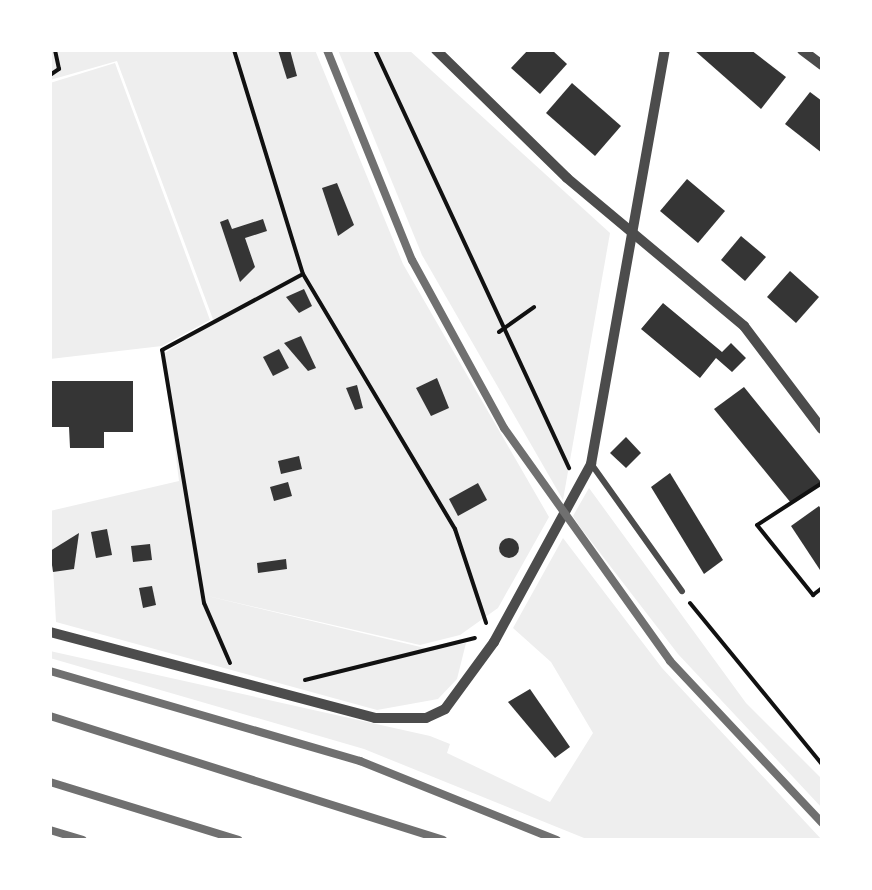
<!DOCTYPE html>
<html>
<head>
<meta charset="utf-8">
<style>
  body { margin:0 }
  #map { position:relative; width:872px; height:890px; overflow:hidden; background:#fff; font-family:"Noto Serif",serif }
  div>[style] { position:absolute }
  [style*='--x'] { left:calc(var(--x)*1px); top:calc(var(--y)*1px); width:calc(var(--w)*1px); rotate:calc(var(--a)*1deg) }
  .green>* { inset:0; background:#eee }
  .building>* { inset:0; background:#353535 }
  .round { border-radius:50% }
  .path>* { height:4px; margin:-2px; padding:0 2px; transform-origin:2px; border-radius:2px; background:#111 }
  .service>* { height:6px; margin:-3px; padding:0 3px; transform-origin:3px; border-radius:3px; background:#4c4c4c }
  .minor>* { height:10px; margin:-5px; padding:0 5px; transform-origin:5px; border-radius:5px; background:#4c4c4c }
  .rail>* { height:8px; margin:-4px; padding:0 4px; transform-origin:4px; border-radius:4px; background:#707070 }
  span { translate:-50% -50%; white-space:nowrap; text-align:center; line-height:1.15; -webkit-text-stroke:10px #fff; paint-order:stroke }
  .frame { position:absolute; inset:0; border:52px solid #fff; pointer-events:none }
</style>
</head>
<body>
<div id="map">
  <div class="green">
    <i style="clip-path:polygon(50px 50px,315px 50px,403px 264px,549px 517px,498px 608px,460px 635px,420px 645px,199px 594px,433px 650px,466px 643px,457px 679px,438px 699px,377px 710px,56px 622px,50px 511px,179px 481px,163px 354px,214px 322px,117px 61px,50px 80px)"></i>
    <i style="clip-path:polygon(338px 50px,409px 50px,610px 233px,563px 500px,422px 255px)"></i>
    <i style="clip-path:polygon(115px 63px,210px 320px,162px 346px,50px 359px,50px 83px)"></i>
    <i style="clip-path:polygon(589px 488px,746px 703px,822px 779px,822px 808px,678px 654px,580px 527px,573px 516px)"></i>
    <i style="clip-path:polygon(563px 538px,662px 668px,822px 840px,589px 840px,364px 749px,50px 658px,50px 651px,430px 736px,450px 744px,447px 753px,550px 802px,593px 733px,551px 662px,513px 628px)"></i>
  </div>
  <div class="building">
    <i style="clip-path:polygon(278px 50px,290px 50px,297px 76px,287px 79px)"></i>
    <i style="clip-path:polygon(528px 50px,552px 50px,567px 64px,540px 94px,511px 68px)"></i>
    <i style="clip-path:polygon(694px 50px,751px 50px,786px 77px,761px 109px)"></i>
    <i style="clip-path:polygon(572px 83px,621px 126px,595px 156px,546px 113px)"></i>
    <i style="clip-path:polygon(810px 92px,822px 101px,822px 153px,785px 124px)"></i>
    <i style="clip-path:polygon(687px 179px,725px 211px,698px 243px,660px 211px)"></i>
    <i style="clip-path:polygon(337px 183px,354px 225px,338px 236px,322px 188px)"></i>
    <i style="clip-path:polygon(228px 219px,232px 229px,263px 219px,267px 231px,245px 238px,255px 267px,240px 282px,220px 222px)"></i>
    <i style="clip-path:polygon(741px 236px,766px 257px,745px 281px,721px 260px)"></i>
    <i style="clip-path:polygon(790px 271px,819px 297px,796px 323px,767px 297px)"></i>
    <i style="clip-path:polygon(304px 289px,312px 306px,299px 313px,286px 297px)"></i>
    <i style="clip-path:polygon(663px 303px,722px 352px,731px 343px,746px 358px,732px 372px,716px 358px,700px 378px,641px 329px)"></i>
    <i style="clip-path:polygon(301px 336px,316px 368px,308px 371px,284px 343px)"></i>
    <i style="clip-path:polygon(279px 349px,289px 368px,273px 376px,263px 357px)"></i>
    <i style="clip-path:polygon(437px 378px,449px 408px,431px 416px,416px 388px)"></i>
    <i style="clip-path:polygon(50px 381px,133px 381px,133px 432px,104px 432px,104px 448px,70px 448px,69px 427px,50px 427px)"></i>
    <i style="clip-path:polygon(357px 385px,363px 408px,355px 410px,346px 388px)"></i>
    <i style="clip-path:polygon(744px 387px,821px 482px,791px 503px,714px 409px)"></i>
    <i style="clip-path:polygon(626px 437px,641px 453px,626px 468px,610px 453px)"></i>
    <i style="clip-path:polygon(299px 456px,302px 469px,281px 474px,278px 461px)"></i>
    <i style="clip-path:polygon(670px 473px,723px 560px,704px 574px,651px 487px)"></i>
    <i style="clip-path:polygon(288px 482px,292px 496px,274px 501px,270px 487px)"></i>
    <i style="clip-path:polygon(478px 483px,487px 500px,458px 516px,449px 499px)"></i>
    <i style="clip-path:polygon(819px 506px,822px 511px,822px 573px,791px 526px)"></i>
    <i style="clip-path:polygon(107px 529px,112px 555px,96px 558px,91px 532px)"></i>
    <i style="clip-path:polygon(79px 533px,74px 569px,53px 572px,50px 551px)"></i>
    <i class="round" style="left:499px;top:538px;width:20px;height:20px"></i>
    <i style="clip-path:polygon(150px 544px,152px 560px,133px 562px,131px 546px)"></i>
    <i style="clip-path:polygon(286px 559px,287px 569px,258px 573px,257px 563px)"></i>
    <i style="clip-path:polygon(152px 586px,156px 605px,143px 608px,139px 588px)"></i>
    <i style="clip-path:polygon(530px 689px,570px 747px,555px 758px,508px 702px)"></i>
  </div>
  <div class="path">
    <i style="--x:234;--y:50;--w:234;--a:72.9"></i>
    <i style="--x:303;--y:274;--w:297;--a:59.2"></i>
    <i style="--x:455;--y:529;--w:99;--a:71.7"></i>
    <i style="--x:375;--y:50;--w:461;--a:65.1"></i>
    <i style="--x:50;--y:75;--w:11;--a:-34"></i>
    <i style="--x:59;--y:69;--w:19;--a:-102"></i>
    <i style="--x:499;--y:332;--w:43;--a:-35.5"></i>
    <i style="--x:822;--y:483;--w:77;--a:147.1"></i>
    <i style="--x:757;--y:525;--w:90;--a:51.3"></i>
    <i style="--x:813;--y:595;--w:11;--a:-38"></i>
    <i style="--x:690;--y:603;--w:208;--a:50.7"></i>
    <i style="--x:230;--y:663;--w:65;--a:-113.4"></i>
    <i style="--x:204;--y:603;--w:256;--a:-99.4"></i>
    <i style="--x:162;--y:350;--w:158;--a:-28.3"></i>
    <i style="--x:305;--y:680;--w:175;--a:-13.9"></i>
  </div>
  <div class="service">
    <i style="--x:592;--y:465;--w:155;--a:54.5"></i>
  </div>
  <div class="minor">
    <i style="--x:436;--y:50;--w:183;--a:44.3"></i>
    <i style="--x:567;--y:178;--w:231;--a:39.9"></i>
    <i style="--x:744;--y:326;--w:129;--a:52.9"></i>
    <i style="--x:802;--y:50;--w:25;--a:37"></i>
    <i style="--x:50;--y:632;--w:336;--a:14.8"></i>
    <i style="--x:375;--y:718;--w:51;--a:0"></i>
    <i style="--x:426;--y:718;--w:21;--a:-25"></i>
    <i style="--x:445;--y:709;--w:83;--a:-53.8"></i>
    <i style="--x:494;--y:642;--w:203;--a:-61.4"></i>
    <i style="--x:591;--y:464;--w:421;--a:-79.9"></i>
  </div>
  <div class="rail">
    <i style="--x:327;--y:50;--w:227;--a:68"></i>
    <i style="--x:412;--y:260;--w:192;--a:61.3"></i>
    <i style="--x:504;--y:428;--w:286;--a:54.5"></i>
    <i style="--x:670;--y:661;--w:222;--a:46.8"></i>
    <i style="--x:50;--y:671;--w:323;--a:16.2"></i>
    <i style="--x:360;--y:761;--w:212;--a:21.9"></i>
    <i style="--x:50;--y:716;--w:412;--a:17.5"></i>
    <i style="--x:50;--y:782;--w:197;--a:17.1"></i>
    <i style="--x:50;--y:830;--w:34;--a:17"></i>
  </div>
  <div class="frame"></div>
</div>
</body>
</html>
